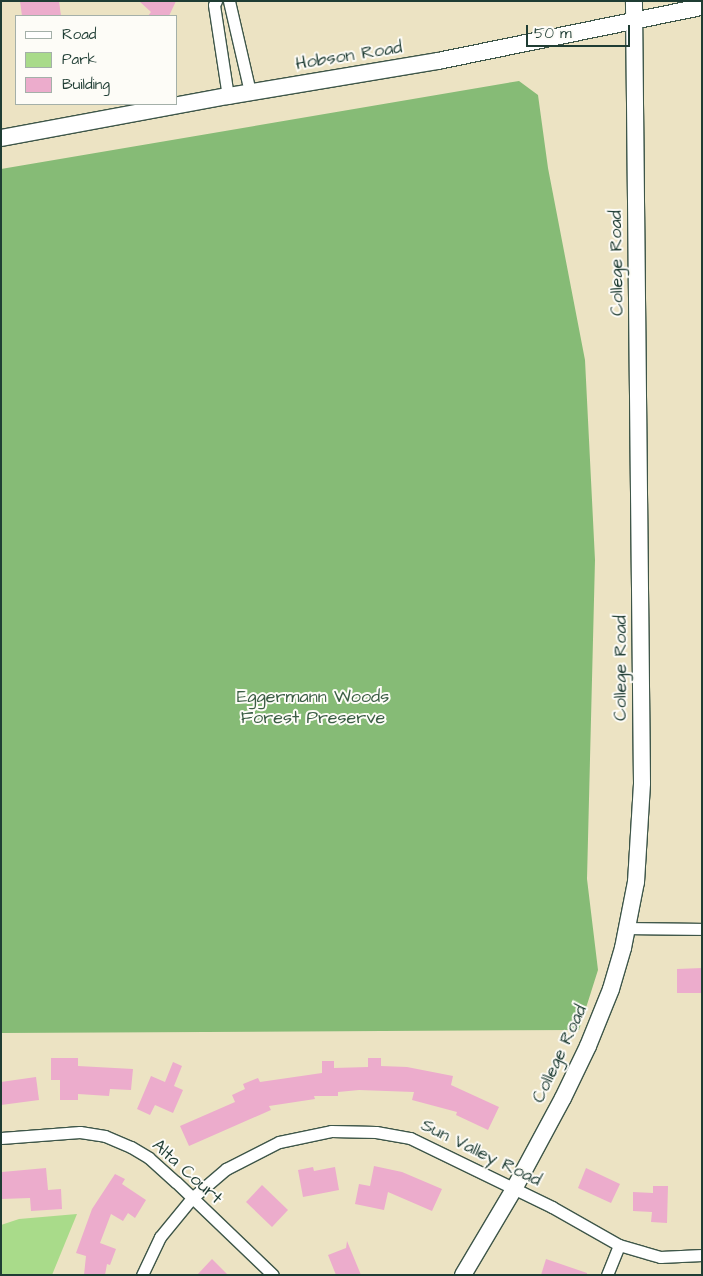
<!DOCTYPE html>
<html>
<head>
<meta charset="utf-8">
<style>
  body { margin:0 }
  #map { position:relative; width:703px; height:1276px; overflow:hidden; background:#ece3c3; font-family:"Architects Daughter",sans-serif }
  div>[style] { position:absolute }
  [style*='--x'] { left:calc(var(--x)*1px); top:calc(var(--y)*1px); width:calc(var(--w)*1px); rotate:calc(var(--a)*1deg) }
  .green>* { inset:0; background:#a9db8a }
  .forest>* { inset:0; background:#86bb76 }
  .building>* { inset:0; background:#ecaccc }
  .roads { filter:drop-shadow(1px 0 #3e5649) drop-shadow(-1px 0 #3e5649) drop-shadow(0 1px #3e5649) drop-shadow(0 -1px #3e5649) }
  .minor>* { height:11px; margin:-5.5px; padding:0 5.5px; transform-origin:5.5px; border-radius:5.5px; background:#fff }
  .secondary>* { height:16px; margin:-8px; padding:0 8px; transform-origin:8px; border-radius:8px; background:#fff }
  span { translate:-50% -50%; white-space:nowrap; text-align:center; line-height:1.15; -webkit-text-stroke:4px #fdfcf7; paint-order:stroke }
  .street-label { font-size:18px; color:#1f3d34 }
  .park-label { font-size:18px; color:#3b5d45 }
  .frame { position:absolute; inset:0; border:2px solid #1f3d34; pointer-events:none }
  .legend { position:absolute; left:15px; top:15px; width:162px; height:90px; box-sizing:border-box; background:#fdfcf7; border:1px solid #a4b0a9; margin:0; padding:6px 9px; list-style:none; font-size:15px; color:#1f3d34 }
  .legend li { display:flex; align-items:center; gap:10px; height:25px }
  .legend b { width:25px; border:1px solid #a4b0a9 }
  .scale { position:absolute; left:526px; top:25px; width:104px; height:22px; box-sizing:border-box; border:2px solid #1f3d34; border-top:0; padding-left:6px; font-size:15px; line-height:18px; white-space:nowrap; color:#1f3d34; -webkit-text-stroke:4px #fdfcf7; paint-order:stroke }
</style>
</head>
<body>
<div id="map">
  <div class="green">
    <i style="clip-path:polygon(77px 1214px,52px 1275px,1px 1275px,1px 1225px,19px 1219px)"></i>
  </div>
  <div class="forest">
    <i style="clip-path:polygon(519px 81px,538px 95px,548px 168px,585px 360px,595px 560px,587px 879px,598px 970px,579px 1030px,1px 1033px,1px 169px)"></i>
  </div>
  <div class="building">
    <i style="clip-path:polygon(20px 1px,59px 1px,61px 16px,22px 16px)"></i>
    <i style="clip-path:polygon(139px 1px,176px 1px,169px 16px,148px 16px,151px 12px)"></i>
    <i style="clip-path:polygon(702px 968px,702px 993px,677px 993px,677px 969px)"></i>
    <i style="clip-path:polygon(51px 1058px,78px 1058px,78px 1066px,133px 1069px,131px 1090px,110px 1089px,109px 1096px,78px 1094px,78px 1100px,60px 1100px,60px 1080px,51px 1080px)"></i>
    <i style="clip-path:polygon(368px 1058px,381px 1058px,381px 1066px,407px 1067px,453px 1076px,451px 1085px,499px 1107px,488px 1130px,456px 1115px,457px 1112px,412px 1100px,414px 1092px,359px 1090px,338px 1092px,338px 1096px,314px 1096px,315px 1099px,269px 1106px,271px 1110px,189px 1146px,180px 1126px,235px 1102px,232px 1095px,245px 1089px,243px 1084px,258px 1078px,260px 1082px,322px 1073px,322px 1061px,334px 1061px,334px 1068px,368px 1067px)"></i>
    <i style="clip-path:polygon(173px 1062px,182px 1066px,174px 1086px,183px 1090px,173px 1113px,155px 1105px,150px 1115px,137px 1109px,151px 1076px,165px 1082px)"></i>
    <i style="clip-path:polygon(36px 1077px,39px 1100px,1px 1105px,1px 1082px)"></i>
    <i style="clip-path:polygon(374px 1166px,402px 1172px,442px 1189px,432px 1211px,388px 1192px,384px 1210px,355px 1204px,359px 1184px,370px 1186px)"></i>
    <i style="clip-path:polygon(313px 1167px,314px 1171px,335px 1167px,339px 1190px,303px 1197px,298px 1170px)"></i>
    <i style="clip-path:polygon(46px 1168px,48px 1190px,61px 1189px,62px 1209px,31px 1211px,30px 1198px,1px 1199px,2px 1172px)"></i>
    <i style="clip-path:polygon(586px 1168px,620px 1184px,611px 1203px,578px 1188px)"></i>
    <i style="clip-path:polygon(115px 1174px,125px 1179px,122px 1184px,146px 1200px,135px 1218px,128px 1213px,123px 1221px,111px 1214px,100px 1243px,116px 1249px,110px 1265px,107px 1264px,105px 1275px,84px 1275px,86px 1256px,76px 1253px,92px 1209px)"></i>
    <i style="clip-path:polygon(262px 1185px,288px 1210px,272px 1227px,246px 1202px)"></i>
    <i style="clip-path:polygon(653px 1186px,668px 1186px,667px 1223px,651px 1222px,652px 1212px,633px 1211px,633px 1192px,653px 1193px)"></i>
    <i style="clip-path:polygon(347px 1241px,361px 1275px,336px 1275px,328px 1255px,346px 1248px)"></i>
    <i style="clip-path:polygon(212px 1259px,228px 1275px,197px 1275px)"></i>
    <i style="clip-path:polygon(546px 1259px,587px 1273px,587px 1275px,541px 1275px)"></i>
  </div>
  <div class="roads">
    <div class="minor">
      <i style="--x:216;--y:1;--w:4;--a:117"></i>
      <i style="--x:214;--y:5;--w:92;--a:81.3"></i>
      <i style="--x:229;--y:1;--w:93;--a:77"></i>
      <i style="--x:628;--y:928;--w:74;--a:0.8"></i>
      <i style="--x:1;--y:1138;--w:79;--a:-4.3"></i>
      <i style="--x:80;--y:1132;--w:25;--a:9"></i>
      <i style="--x:105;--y:1136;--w:28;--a:23"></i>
      <i style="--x:131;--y:1147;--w:21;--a:31"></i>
      <i style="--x:149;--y:1158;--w:36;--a:42"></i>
      <i style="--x:176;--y:1182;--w:134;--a:43.8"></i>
      <i style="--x:142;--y:1275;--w:42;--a:-64.7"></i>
      <i style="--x:160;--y:1237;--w:50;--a:-50.6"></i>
      <i style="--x:192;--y:1198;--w:45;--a:-40.5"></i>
      <i style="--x:226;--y:1169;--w:59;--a:-27"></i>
      <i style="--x:279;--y:1142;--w:53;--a:-11.9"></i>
      <i style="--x:331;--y:1131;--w:45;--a:1.3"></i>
      <i style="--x:376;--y:1132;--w:35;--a:10"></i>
      <i style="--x:410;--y:1138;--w:158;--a:25.9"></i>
      <i style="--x:552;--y:1207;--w:77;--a:29.6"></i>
      <i style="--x:619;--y:1245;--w:43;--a:16.3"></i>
      <i style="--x:660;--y:1257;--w:42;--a:-2.7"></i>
      <i style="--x:607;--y:1275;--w:32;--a:-68"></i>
    </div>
    <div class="secondary">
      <i style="--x:1;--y:138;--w:231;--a:-10.5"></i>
      <i style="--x:228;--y:96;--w:213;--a:-9.5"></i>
      <i style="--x:438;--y:61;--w:269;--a:-11.6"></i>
      <i style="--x:463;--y:1275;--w:100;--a:-59.3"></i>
      <i style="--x:514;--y:1189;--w:103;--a:-61.7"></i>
      <i style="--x:563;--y:1098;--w:58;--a:-64.3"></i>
      <i style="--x:588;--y:1046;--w:61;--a:-68"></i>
      <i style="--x:611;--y:989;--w:43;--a:-73.7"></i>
      <i style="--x:623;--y:948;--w:67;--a:-78.9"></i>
      <i style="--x:636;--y:882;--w:99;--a:-86.5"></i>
      <i style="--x:642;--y:783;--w:782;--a:-90.59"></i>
    </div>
  </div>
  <div class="street-label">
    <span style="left:349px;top:56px;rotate:-9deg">Hobson Road</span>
    <span style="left:617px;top:263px;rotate:-91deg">College Road</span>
    <span style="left:621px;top:668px;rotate:-90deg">College Road</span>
    <span style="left:560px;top:1054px;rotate:-65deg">College Road</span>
    <span style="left:481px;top:1153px;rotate:26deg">Sun Valley Road</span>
    <span style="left:187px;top:1172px;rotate:42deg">Alta Court</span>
  </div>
  <div class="park-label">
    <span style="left:313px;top:708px">Eggermann Woods<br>Forest Preserve</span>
  </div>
  <div class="frame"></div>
  <ul class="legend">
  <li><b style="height:6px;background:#fff"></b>Road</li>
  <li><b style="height:14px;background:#a9db8a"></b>Park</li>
  <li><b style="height:14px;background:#ecaccc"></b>Building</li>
  </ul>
  <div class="scale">50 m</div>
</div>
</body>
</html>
